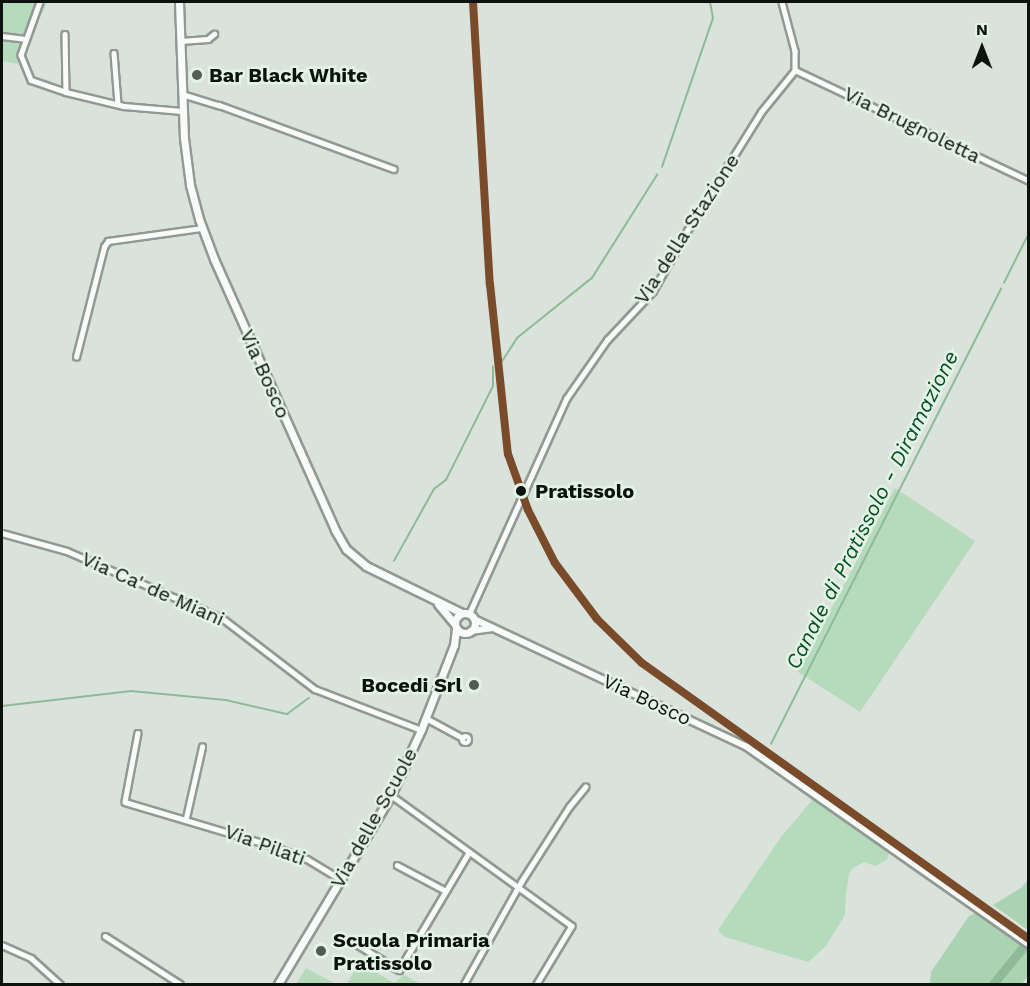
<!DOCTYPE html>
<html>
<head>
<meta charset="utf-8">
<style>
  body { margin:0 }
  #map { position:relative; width:1030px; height:986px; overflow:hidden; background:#dae3db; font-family:"Work Sans",sans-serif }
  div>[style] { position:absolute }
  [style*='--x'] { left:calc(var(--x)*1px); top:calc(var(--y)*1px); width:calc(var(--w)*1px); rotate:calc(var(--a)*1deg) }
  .green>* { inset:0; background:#b5dabc }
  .forest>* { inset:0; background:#acd2b4 }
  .stream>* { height:1.5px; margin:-0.75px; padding:0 0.75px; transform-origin:0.75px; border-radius:0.75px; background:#8eba97 }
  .river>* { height:9px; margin:-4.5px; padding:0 4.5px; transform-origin:4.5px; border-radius:4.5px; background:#8eba97 }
  .roads { filter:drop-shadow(2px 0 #929993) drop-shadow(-2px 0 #929993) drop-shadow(0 2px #929993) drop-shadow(0 -2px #929993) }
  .street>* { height:4.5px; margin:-2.25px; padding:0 2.25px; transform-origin:2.25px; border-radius:2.25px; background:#f9fbfa }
  .street>.ring { margin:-2.25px; padding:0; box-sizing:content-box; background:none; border:4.5px solid #f9fbfa; border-radius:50% }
  .secondary>* { height:6px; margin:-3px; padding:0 3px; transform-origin:3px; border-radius:3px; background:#f9fbfa }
  .primary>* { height:7px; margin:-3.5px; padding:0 3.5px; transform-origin:3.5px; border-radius:3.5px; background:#f9fbfa }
  .primary>.ring { margin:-3.5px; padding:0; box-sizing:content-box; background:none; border:7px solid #f9fbfa; border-radius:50% }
  .rail-1>* { height:8px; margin:-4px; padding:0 4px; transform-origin:4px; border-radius:4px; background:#7a4b2a }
  .dots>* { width:16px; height:16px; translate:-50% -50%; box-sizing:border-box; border:3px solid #e3f4e6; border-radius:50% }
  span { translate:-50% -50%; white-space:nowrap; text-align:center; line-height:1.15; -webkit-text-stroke:5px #e3f4e6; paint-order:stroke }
  .poi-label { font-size:20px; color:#0c120d; font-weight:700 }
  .left { translate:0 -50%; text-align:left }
  .right { translate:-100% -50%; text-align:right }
  .street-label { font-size:20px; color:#0c120d }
  .stop-label { font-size:20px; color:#0c120d; font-weight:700 }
  .water-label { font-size:21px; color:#054f22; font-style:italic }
  .frame { position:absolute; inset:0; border:3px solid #0c120d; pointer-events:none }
  .north { position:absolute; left:952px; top:18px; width:60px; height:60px; -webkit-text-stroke:4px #e3f4e6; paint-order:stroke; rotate:0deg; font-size:16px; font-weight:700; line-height:24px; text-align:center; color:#0c120d }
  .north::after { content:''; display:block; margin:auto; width:21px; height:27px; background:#0c120d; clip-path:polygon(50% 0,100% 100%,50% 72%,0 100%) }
</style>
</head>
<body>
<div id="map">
  <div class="green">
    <i style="clip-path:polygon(2px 2px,47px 2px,18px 64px,2px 61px)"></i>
    <i style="clip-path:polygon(895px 488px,975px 541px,860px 712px,798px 672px)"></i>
    <i style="clip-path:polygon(813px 799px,890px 850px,887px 860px,875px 866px,864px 862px,853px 868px,849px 874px,846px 894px,845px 915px,826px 946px,808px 962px,725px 937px,718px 930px,781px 837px)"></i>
    <i style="clip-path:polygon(359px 962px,394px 983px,404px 975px,421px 984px,347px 984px)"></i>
    <i style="clip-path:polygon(306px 968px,336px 984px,296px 984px)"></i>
  </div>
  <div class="forest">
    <i style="clip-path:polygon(1028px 880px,1028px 930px,993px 905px,1021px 888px)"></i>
    <i style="clip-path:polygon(978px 912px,1028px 950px,1028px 976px,1022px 984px,930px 984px,931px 972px,969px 916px)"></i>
  </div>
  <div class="stream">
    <i style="--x:662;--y:167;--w:157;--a:-71.1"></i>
    <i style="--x:713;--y:18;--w:16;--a:-101"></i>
    <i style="--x:1004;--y:283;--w:54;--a:-63.4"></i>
    <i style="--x:501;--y:363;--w:30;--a:-57"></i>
    <i style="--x:517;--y:338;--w:96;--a:-38.7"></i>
    <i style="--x:592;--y:278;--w:122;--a:-57.7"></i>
    <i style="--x:394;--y:561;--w:82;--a:-60.9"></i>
    <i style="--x:434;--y:489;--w:15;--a:-37"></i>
    <i style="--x:446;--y:480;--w:105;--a:-63.4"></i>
    <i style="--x:493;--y:386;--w:19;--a:-90"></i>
    <i style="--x:2;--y:706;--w:130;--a:-6.6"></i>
    <i style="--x:131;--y:691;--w:95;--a:5.4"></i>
    <i style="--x:226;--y:700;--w:63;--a:12.9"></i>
    <i style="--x:287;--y:714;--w:27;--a:-36"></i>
    <i style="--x:771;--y:744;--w:510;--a:-63.18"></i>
  </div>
  <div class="river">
    <i style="--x:993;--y:984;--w:55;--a:-50.9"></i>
  </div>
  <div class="roads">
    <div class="street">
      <i style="--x:40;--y:2;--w:56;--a:109.7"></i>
      <i style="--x:21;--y:55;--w:27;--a:68"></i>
      <i style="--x:31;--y:80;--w:37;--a:19"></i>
      <i style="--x:66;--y:92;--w:60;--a:13.6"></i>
      <i style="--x:124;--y:106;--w:58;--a:4.9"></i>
      <i style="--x:782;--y:2;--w:51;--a:75.1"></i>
      <i style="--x:795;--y:51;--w:19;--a:90"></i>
      <i style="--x:65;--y:34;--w:58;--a:89"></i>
      <i style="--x:2;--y:36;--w:23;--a:7"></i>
      <i style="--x:180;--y:41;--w:28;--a:-4"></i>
      <i style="--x:208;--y:39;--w:8;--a:-40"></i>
      <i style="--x:114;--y:53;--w:51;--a:85.5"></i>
      <i style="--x:795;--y:70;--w:258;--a:25.3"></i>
      <i style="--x:182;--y:94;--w:39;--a:17"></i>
      <i style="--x:219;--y:105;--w:186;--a:20.1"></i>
      <i style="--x:76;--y:357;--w:114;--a:-75.7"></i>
      <i style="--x:104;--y:247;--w:7;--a:-56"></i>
      <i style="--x:108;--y:241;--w:95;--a:-7.9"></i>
      <i style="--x:2;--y:533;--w:67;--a:15.5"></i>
      <i style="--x:67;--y:551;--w:169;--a:23.4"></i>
      <i style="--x:222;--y:618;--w:117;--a:37.4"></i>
      <i style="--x:315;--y:689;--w:114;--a:21.1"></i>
      <i style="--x:469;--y:614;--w:236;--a:-65.7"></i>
      <i style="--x:566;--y:399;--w:72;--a:-55.2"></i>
      <i style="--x:607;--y:340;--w:67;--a:-46.8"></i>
      <i style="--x:653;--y:291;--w:69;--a:-60.5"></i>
      <i style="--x:687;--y:231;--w:140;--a:-58.1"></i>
      <i style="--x:761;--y:112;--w:54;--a:-51"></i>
      <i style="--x:426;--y:718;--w:42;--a:28.4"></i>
      <i style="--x:138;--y:733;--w:70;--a:100.7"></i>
      <i style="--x:125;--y:802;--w:154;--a:16.6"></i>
      <i style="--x:273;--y:846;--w:36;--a:21"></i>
      <i style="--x:307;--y:859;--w:39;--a:31"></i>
      <i class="ring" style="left:462px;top:736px;width:3.5px;height:3.5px"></i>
      <i style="--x:391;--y:795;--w:223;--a:35.9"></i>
      <i style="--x:572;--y:926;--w:68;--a:121.1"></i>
      <i style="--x:186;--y:818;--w:73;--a:-77.3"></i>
      <i style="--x:397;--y:865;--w:55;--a:28"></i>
      <i style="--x:105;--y:936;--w:89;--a:32.6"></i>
      <i style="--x:353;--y:942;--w:54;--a:31.3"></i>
      <i style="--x:399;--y:970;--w:137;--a:-59.3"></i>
      <i style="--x:2;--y:945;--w:32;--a:24"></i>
      <i style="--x:31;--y:958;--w:39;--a:42"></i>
      <i style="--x:464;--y:984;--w:117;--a:-60.8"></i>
      <i style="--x:521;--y:882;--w:89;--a:-57.4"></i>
      <i style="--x:569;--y:807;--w:26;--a:-51"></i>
    </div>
    <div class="secondary">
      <i style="--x:474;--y:619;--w:302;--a:25.1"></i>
      <i style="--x:747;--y:747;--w:343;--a:35"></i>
      <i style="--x:471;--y:631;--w:22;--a:-8"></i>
    </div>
    <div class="primary">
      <i style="--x:179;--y:2;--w:136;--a:87.9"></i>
      <i style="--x:184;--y:138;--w:47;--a:82.7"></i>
      <i style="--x:190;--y:185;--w:35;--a:75"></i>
      <i style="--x:199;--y:219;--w:43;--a:69.4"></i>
      <i style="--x:214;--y:259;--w:297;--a:65.9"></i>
      <i style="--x:335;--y:530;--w:22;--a:60"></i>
      <i style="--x:346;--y:549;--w:26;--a:40"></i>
      <i style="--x:366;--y:566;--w:107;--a:26.1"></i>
      <i style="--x:438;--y:604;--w:26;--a:50"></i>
      <i class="ring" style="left:455px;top:613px;width:13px;height:13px"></i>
      <i style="--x:278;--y:984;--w:220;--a:-59.1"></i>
      <i style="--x:391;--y:795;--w:72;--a:-65.2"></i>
      <i style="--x:421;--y:730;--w:91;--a:-68.8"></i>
      <i style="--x:454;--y:645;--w:16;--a:-83"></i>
    </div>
  </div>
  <div class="rail-1">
    <i style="--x:473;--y:2;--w:283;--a:86.6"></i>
    <i style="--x:490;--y:284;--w:171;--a:84"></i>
    <i style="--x:508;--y:454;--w:59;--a:70.3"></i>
    <i style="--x:528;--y:510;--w:59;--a:63"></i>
    <i style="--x:555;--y:563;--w:70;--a:53.1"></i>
    <i style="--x:597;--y:619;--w:63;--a:44.4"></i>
    <i style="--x:642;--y:663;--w:474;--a:35.5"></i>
  </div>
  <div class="dots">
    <i style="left:197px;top:75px;background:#545b55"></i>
    <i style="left:521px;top:491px;background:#0c120d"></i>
    <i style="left:474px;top:685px;background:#545b55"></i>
    <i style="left:321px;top:951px;background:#545b55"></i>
  </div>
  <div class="poi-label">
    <span class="left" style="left:209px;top:75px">Bar Black White</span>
    <span class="right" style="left:462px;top:685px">Bocedi Srl</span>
    <span class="left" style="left:333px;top:952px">Scuola Primaria<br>Pratissolo</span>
  </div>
  <div class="street-label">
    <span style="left:912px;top:125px;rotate:26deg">Via Brugnoletta</span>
    <span style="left:687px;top:229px;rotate:-57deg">Via della Stazione</span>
    <span style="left:265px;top:374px;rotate:66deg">Via Bosco</span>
    <span style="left:153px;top:589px;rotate:24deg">Via Ca' de Miani</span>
    <span style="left:647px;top:700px;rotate:25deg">Via Bosco</span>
    <span style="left:374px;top:818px;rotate:-61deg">Via delle Scuole</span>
    <span style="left:265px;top:845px;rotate:20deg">Via Pilati</span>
  </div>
  <div class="stop-label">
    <span class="left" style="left:535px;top:491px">Pratissolo</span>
  </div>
  <div class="water-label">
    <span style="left:872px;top:510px;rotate:-63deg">Canale di Pratissolo - Diramazione</span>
  </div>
  <div class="frame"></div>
  <div class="north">N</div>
</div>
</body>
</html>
